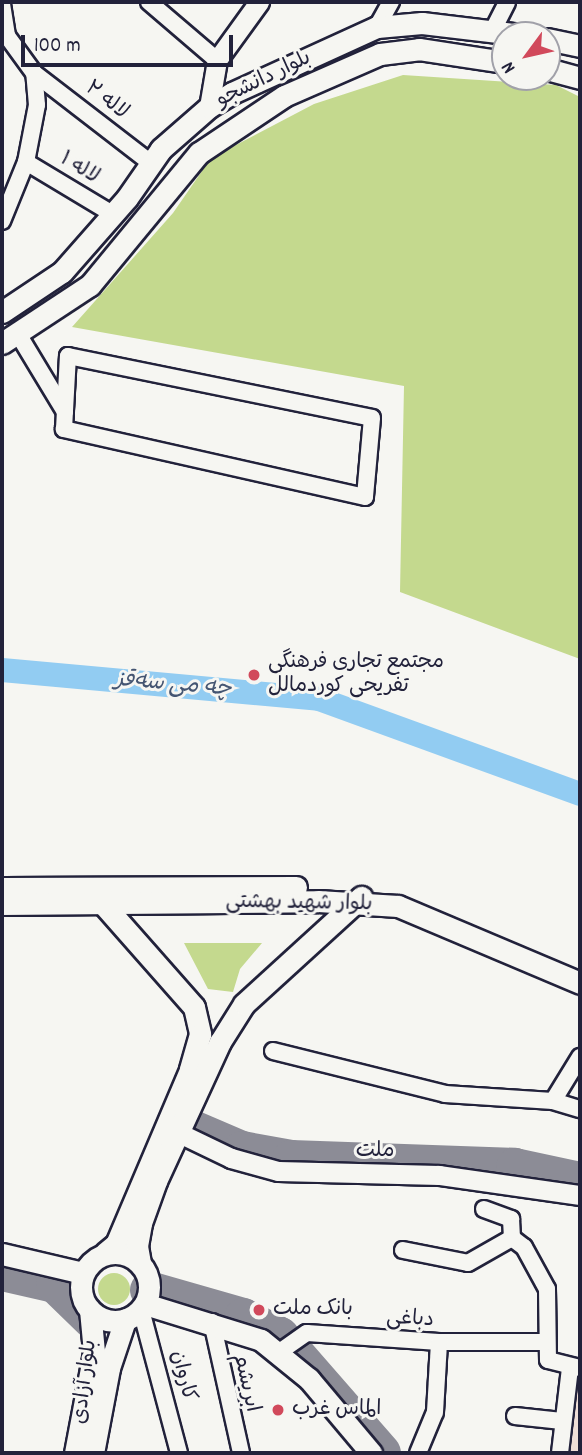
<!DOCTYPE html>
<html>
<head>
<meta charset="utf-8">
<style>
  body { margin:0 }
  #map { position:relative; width:582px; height:1455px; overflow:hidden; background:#f6f6f2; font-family:Dekko,"Playpen Sans Arabic",sans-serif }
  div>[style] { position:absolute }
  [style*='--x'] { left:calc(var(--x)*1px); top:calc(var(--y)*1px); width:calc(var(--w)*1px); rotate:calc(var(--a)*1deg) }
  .built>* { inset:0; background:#f0dfd8 }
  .green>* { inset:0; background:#c4d98e }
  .round { border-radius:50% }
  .river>* { height:24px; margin:-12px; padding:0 12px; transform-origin:12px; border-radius:12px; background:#92ccf2 }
  .taxiway>* { height:38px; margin:-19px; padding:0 19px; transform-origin:19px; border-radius:19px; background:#8c8c96 }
  .roads { filter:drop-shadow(2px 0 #22223b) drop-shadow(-2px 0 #22223b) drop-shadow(0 2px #22223b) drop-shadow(0 -2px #22223b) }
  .minor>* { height:16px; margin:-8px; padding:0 8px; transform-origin:8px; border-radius:8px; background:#f6f6f2 }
  .tertiary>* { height:19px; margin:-9.5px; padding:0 9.5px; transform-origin:9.5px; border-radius:9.5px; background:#f6f6f2 }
  .secondary>* { height:21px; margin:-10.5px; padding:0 10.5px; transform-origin:10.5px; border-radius:10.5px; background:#f6f6f2 }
  .secondary>.ring { margin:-10.5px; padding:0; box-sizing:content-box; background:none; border:21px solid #f6f6f2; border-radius:50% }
  .dots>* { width:19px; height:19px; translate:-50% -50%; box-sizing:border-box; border:4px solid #f6f6f2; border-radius:50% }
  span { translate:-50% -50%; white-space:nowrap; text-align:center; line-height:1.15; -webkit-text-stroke:6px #f6f6f2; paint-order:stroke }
  .street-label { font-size:21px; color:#22223b }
  .poi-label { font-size:21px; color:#22223b }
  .left { translate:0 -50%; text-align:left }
  .water-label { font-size:23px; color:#445572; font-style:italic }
  .frame { position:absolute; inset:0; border:4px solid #22223b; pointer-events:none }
  .north { position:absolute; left:491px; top:21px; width:70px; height:70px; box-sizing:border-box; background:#f6f6f2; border:2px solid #a1a1a9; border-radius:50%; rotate:237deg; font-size:19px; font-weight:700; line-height:28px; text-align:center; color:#22223b }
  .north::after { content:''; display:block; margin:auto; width:24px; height:32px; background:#d1495b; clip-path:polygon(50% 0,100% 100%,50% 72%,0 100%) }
  .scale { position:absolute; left:21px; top:35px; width:212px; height:32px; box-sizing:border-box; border:4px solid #22223b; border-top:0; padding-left:9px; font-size:21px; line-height:24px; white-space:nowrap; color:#22223b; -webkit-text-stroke:5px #f6f6f2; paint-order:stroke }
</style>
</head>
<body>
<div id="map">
  <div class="built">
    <i style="clip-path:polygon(577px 1378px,580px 1378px,580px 1453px,567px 1453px)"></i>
  </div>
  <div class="green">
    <i style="clip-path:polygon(403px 75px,556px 85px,580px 97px,580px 659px,400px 592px,404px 386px,72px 327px,173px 213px,211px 158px,314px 104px)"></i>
    <i style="clip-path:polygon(184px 943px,262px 943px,240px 969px,233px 992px,208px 989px)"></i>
    <i class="round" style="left:98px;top:1273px;width:32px;height:32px"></i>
  </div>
  <div class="river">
    <i style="--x:2;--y:670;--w:318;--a:5.2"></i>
    <i style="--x:319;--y:699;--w:278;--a:20"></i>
  </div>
  <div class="taxiway">
    <i style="--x:181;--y:1124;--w:66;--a:23.1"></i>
    <i style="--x:242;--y:1150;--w:50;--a:10.4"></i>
    <i style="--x:291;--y:1159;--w:224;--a:2"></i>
    <i style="--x:515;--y:1167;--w:66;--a:12.2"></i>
    <i style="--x:2;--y:1272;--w:54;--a:12.8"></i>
    <i style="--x:55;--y:1284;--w:52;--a:44.2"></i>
    <i style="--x:149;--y:1290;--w:98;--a:16"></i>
    <i style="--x:243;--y:1317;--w:42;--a:27.2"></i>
    <i style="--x:280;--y:1336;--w:155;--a:48.9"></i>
  </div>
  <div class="roads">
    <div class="minor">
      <i style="--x:149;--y:2;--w:89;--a:40.5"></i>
      <i style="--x:2;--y:4;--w:32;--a:81"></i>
      <i style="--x:7;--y:36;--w:5;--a:-158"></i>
      <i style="--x:377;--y:27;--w:29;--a:-61"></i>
      <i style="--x:493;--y:30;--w:31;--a:-63"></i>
      <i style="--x:34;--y:73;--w:148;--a:37.6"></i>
      <i style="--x:26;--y:162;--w:99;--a:31"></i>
      <i style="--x:2;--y:221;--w:64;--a:-67.9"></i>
      <i style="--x:26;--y:162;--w:58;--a:-79.1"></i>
      <i style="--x:37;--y:105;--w:32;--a:-95"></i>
      <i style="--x:34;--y:73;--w:46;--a:-126.1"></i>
      <i style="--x:18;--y:334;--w:91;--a:58.9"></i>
      <i style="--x:68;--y:356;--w:310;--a:11.5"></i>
      <i style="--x:372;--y:418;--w:79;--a:95.1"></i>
      <i style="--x:365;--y:497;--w:309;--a:-167.3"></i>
      <i style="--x:64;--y:429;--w:73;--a:-86.9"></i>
      <i style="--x:273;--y:1051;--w:177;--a:14"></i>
      <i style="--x:445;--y:1094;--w:108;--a:3.7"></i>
      <i style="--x:553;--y:1101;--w:28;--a:17"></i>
      <i style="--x:553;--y:1101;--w:52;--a:-58.5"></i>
      <i style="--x:484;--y:1209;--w:29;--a:20"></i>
      <i style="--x:511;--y:1219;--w:19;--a:87"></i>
      <i style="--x:403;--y:1250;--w:66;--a:11.3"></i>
      <i style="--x:468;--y:1263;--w:51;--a:-29.6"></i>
      <i style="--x:512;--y:1238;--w:15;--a:37"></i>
      <i style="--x:524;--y:1247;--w:48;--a:61.3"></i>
      <i style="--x:547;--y:1289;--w:71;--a:89.2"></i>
      <i style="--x:548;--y:1360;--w:33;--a:14"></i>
      <i style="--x:141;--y:1310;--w:148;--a:75.1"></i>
      <i style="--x:212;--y:1322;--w:134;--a:77.5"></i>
      <i style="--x:278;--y:1353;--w:35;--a:-35"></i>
      <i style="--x:307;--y:1333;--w:132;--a:3.9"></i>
      <i style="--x:439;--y:1342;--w:107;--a:0"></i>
      <i style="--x:515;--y:1416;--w:47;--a:6.1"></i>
      <i style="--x:418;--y:1453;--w:44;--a:-67.5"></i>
      <i style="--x:435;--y:1412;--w:70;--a:-86.7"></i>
      <i style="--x:560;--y:1453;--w:86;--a:-83.3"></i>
    </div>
    <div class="tertiary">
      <i style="--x:209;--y:107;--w:48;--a:-80.3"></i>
      <i style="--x:217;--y:60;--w:72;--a:-54.1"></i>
      <i style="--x:177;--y:1132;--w:60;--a:25.7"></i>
      <i style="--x:231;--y:1158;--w:49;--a:15.5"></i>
      <i style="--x:278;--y:1171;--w:161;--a:1.4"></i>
      <i style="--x:439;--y:1175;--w:142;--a:8.1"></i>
    </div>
    <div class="secondary">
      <i style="--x:547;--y:39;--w:34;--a:12"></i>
      <i style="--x:547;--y:69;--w:34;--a:15"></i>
      <i style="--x:2;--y:312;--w:72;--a:-33.7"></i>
      <i style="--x:62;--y:272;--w:98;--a:-48.7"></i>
      <i style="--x:127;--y:198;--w:60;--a:-55.2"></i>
      <i style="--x:161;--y:149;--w:64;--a:-41.2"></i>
      <i style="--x:209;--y:107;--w:27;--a:-31"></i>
      <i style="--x:232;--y:93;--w:159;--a:-24.5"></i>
      <i style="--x:377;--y:27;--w:45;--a:-5.1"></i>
      <i style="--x:422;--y:23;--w:102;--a:6.8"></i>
      <i style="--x:2;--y:343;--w:105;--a:-33.4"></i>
      <i style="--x:90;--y:285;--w:171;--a:-50.5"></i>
      <i style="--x:199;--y:153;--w:102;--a:-33.8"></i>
      <i style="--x:284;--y:96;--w:105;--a:-23.6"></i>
      <i style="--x:380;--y:54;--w:39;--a:-7"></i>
      <i style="--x:419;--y:49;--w:87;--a:8.6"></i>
      <i style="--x:2;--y:888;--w:294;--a:-0.2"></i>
      <i style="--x:103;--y:897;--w:8;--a:83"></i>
      <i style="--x:104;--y:905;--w:136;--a:48.6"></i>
      <i style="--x:194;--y:1007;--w:28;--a:77"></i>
      <i style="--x:200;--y:1034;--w:37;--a:106"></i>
      <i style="--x:190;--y:1070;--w:189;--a:113"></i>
      <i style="--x:116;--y:1244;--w:14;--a:141"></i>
      <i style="--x:2;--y:904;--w:316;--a:-0.5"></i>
      <i style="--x:318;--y:901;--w:80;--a:3.6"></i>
      <i style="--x:398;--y:906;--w:198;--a:22.9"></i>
      <i class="ring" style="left:81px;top:1253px;width:47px;height:47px"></i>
      <i style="--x:2;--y:1254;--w:83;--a:13.2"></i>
      <i style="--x:140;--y:1263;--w:17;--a:-100"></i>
      <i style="--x:137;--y:1246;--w:23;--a:-80"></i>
      <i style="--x:141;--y:1223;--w:45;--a:-70.3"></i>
      <i style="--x:156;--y:1181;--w:153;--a:-65.3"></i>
      <i style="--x:220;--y:1042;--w:45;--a:-57.7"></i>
      <i style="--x:244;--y:1004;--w:159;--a:-42.4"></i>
      <i style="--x:145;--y:1304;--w:121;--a:17.2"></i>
      <i style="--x:261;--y:1340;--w:62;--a:39.1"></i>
      <i style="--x:309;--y:1379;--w:97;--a:50"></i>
      <i style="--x:75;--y:1453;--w:103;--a:-79.3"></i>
      <i style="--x:94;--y:1352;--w:42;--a:-95.4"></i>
      <i style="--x:93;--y:1453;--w:86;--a:-79.3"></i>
      <i style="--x:109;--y:1368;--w:51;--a:-71.6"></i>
    </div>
  </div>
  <div class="dots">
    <i style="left:254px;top:675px;background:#d1495b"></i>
    <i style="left:259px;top:1310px;background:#d1495b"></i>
    <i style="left:278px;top:1410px;background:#d1495b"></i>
  </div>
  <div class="street-label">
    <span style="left:264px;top:80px;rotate:-26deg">بلوار دانشجو</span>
    <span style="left:106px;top:101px;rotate:38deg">لاله ۲</span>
    <span style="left:79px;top:169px;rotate:31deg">لاله ۱</span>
    <span style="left:299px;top:904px;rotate:1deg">بلوار شهید بهشتی</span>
    <span style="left:375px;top:1152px">ملت</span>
    <span style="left:410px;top:1320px;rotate:3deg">دباغی</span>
    <span style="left:182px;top:1376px;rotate:76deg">کاروان</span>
    <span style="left:86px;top:1382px;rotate:-83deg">بلوار آزادی</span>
    <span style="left:245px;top:1383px;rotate:77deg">ابریشم</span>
  </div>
  <div class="poi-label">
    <span class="left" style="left:268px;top:675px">مجتمع تجاری فرهنگی<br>تفریحی کوردمالل</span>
    <span class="left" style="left:273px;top:1310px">بانک ملت</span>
    <span class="left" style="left:292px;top:1410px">الماس غرب</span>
  </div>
  <div class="water-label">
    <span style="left:173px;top:686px;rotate:5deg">چە می سەقز</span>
  </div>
  <div class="frame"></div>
  <div class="north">N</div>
  <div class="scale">100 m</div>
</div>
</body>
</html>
